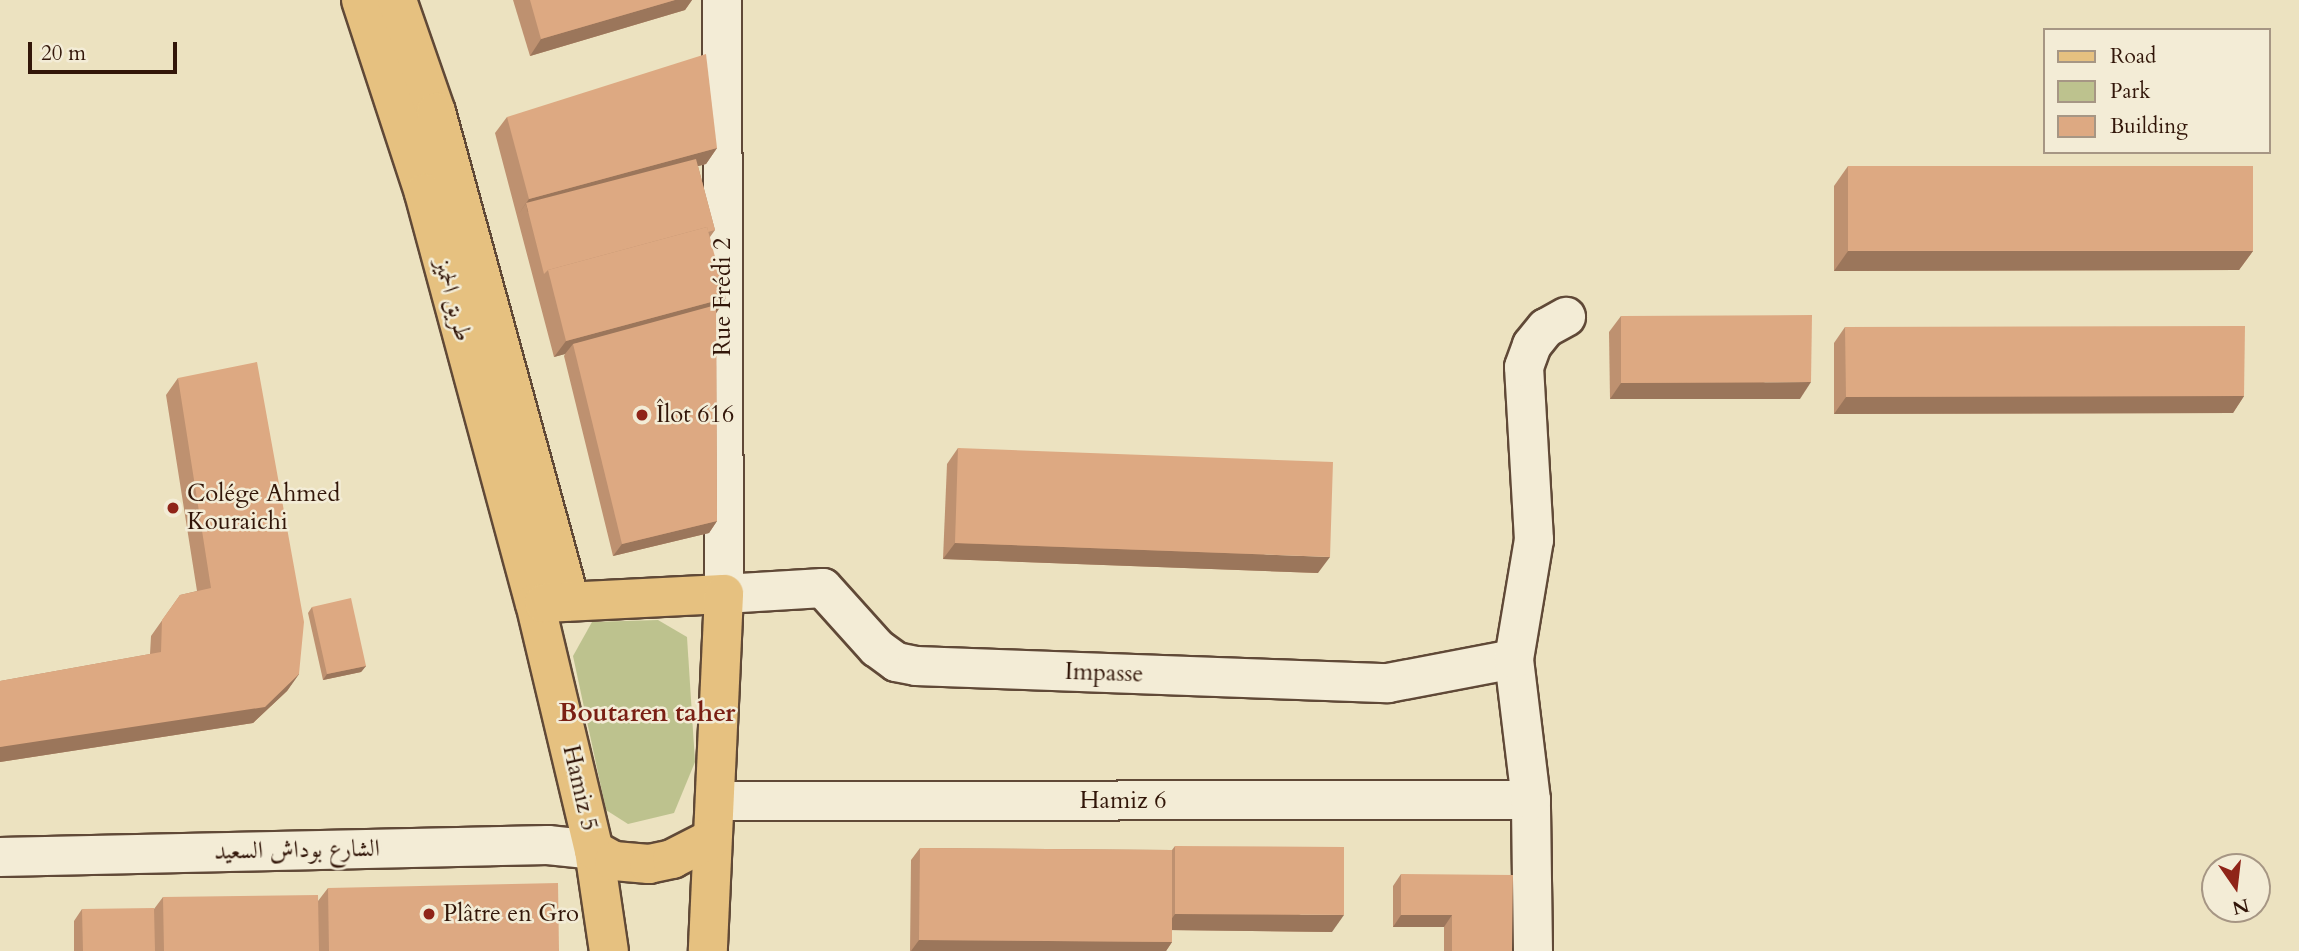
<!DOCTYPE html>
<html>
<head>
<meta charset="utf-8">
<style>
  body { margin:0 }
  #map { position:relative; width:2299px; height:951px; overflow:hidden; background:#ece2c0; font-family:Cardo,Amiri,serif }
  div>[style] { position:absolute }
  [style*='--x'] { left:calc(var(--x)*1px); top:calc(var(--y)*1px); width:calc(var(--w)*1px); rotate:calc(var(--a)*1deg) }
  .green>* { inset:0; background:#bdc28e }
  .roads { filter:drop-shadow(2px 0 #604937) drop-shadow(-2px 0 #604937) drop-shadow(0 2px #604937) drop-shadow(0 -2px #604937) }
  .minor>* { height:38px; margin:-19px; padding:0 19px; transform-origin:19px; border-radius:19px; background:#f3ecd6 }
  .major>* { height:38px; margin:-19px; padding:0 19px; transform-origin:19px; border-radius:19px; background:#e6c180 }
  .wall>* { inset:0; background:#be9170 }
  .shaded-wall>* { inset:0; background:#9b765b }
  .building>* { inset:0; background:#dda982 }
  .dots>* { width:19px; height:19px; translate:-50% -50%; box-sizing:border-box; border:4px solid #f3ecd6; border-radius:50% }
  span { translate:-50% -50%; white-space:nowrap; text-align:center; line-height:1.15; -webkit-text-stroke:5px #f3ecd6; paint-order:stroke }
  .street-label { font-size:24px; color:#321609 }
  .poi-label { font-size:24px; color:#321609 }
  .left { translate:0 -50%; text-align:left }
  .neighbourhood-label { font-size:26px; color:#7a1f14; font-weight:700 }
  .legend { position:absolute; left:2043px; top:28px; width:228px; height:126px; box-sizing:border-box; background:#f3ecd6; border:2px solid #a69684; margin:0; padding:9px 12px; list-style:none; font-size:21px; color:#321609 }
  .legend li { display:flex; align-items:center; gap:14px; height:35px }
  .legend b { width:35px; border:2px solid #a69684 }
  .north { position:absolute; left:2201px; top:853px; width:70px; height:70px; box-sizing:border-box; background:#f3ecd6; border:2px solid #a69684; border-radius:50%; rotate:166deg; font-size:19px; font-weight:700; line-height:28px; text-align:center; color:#321609 }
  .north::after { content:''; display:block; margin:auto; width:24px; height:32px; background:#8f2418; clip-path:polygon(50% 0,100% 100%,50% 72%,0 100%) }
  .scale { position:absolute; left:28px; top:42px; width:149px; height:32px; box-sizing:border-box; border:4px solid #321609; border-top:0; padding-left:9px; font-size:21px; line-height:24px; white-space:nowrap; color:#321609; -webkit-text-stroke:5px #f3ecd6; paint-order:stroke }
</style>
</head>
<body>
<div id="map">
  <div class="green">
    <i style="clip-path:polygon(658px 620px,687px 637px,695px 762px,674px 813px,628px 824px,606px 810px,573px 656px,592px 622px)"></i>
  </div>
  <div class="roads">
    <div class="minor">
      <i style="--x:722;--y:0;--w:594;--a:89.81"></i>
      <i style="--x:724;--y:594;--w:99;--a:-3.5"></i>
      <i style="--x:823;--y:588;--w:81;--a:48"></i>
      <i style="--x:877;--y:648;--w:24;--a:36"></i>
      <i style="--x:896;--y:662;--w:20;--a:11"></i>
      <i style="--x:916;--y:666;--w:472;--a:2.1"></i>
      <i style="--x:1388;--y:683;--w:128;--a:-10.8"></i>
      <i style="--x:715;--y:801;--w:816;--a:-0.07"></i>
      <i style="--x:0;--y:857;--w:548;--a:-1.25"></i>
      <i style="--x:548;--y:845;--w:46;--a:6.2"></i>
      <i style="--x:1533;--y:951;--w:151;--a:-90.8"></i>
      <i style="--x:1531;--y:800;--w:142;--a:-96.9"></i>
      <i style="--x:1514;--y:659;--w:121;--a:-80.5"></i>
      <i style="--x:1534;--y:540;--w:173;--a:-93.3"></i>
      <i style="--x:1524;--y:367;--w:23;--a:-70"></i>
      <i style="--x:1532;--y:345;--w:22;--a:-51"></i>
      <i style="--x:1546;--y:328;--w:23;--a:-29"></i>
    </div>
    <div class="major">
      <i style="--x:361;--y:0;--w:203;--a:71.9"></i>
      <i style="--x:424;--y:193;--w:425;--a:74.9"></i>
      <i style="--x:535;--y:603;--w:254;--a:76.6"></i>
      <i style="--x:594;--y:850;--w:102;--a:81.6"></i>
      <i style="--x:397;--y:0;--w:119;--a:70.8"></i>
      <i style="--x:436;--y:112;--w:507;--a:74.68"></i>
      <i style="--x:544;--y:603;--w:180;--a:-2.9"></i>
      <i style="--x:724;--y:594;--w:357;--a:92.6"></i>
      <i style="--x:594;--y:850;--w:23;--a:29"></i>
      <i style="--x:614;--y:861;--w:35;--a:5"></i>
      <i style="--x:649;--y:864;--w:24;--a:-12"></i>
      <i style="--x:672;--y:859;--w:44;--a:-27.1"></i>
    </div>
  </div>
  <div class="wall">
    <i style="clip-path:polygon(513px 0,692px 0,685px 10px,530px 56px)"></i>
    <i style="clip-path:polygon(507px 117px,717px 148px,706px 164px,698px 166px,715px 230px,710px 237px,716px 313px,717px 521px,709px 533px,613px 556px,564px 356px,565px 354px,554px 357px,495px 133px)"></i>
    <i style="clip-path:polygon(1848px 166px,2253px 251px,2239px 270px,1834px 271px,1834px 186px)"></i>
    <i style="clip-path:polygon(1621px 316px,1800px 399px,1610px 399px,1609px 332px)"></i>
    <i style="clip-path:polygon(1845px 327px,2244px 396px,2233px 413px,1834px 414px,1834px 343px)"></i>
    <i style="clip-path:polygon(178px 378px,299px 674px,287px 691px,253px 723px,0 762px,0 681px,150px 654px,151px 636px,180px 595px,197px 591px,166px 395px)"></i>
    <i style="clip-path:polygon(958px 448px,1318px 573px,943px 559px,947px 464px)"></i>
    <i style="clip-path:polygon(312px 607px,366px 666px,361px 672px,323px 680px,308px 613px)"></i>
    <i style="clip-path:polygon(1175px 846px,1332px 932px,1172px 930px,1172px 942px,1166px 951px,910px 951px,911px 860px,920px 848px,1172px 850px)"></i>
    <i style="clip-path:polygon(1401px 874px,1512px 951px,1444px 951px,1444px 927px,1393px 927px,1393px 886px)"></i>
    <i style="clip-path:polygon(328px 888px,559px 951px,74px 951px,74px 921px,82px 909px,154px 909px,163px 897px,318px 901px)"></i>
  </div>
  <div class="shaded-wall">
    <i style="clip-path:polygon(675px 0,692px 0,685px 10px,530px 56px,541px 39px)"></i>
    <i style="clip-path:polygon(717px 148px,706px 164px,528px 212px,526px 203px,518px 215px,529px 199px)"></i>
    <i style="clip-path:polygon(1848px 251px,2253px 251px,2239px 270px,1834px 271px)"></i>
    <i style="clip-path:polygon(726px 298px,715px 315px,573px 344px,565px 354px,554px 357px,566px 341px)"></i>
    <i style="clip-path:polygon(1811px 382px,1800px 399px,1610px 399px,1621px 383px)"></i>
    <i style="clip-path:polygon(2244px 396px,2233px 413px,1834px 414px,1846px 397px)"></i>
    <i style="clip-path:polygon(717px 521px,709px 533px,613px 556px,622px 544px)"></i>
    <i style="clip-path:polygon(955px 543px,1330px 557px,1318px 573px,943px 559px)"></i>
    <i style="clip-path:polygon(366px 666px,361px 672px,323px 680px,327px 674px)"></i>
    <i style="clip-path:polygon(299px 674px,287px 691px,253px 723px,0 762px,0 747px)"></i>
    <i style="clip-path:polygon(1175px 914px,1344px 915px,1332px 932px,1164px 930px)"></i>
    <i style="clip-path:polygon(1401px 915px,1452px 915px,1444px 927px,1393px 927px)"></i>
    <i style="clip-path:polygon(919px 940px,1172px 942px,1166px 951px,911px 951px)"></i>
  </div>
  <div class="building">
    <i style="clip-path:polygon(530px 0,675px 0,541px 39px)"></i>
    <i style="clip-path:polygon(706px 54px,717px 148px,529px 199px,507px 117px)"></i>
    <i style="clip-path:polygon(696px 159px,715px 230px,708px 232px,707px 227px,548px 270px,544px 274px,526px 203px)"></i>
    <i style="clip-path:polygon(1848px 166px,2253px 166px,2253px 251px,1848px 251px)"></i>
    <i style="clip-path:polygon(707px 227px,726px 298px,566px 341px,548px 270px)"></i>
    <i style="clip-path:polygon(716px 305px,717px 521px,622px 544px,573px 344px)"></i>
    <i style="clip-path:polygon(1812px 315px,1811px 382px,1621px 383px,1621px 316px)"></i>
    <i style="clip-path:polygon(2245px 326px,2244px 396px,1846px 397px,1845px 327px)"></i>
    <i style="clip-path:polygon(257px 362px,304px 622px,299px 674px,265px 707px,0 747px,0 681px,161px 652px,162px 620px,180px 595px,211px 588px,178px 378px)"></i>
    <i style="clip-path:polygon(958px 448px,1333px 462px,1330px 557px,955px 543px)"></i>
    <i style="clip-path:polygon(351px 598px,366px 666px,327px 674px,312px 607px)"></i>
    <i style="clip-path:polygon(1175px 846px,1344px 847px,1344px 915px,1175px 914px)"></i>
    <i style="clip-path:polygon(920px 848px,1172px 850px,1172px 942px,919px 940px)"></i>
    <i style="clip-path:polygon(1401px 874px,1513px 875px,1512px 951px,1452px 951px,1452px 915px,1401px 915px)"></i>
    <i style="clip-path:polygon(558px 883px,559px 951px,329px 951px,328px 888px)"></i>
    <i style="clip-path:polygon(318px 895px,319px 951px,164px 951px,163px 897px)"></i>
    <i style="clip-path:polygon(154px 908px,155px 951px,83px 951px,82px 909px)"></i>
  </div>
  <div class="dots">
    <i style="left:642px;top:415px;background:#8f2418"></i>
    <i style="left:173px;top:508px;background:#8f2418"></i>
    <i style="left:429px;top:914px;background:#8f2418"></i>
  </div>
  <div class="street-label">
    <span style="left:723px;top:297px;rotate:-90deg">Rue Frédi 2</span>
    <span style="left:453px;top:300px;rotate:75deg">طريق الحميز</span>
    <span style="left:1104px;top:673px;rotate:2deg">Impasse</span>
    <span style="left:580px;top:788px;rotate:77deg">Hamiz 5</span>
    <span style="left:1123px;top:801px">Hamiz 6</span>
    <span style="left:297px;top:850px;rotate:-1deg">الشارع بوداش السعيد</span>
  </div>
  <div class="poi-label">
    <span class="left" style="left:656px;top:415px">Îlot 616</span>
    <span class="left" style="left:187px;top:508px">Colége Ahmed<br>Kouraichi</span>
    <span class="left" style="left:443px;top:914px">Plâtre en Gro</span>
  </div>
  <div class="neighbourhood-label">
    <span style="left:647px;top:713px">Boutaren taher</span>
  </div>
  <ul class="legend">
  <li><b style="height:9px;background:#e6c180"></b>Road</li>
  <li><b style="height:19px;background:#bdc28e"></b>Park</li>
  <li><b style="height:19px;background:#dda982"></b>Building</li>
  </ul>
  <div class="north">N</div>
  <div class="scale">20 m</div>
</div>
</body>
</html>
